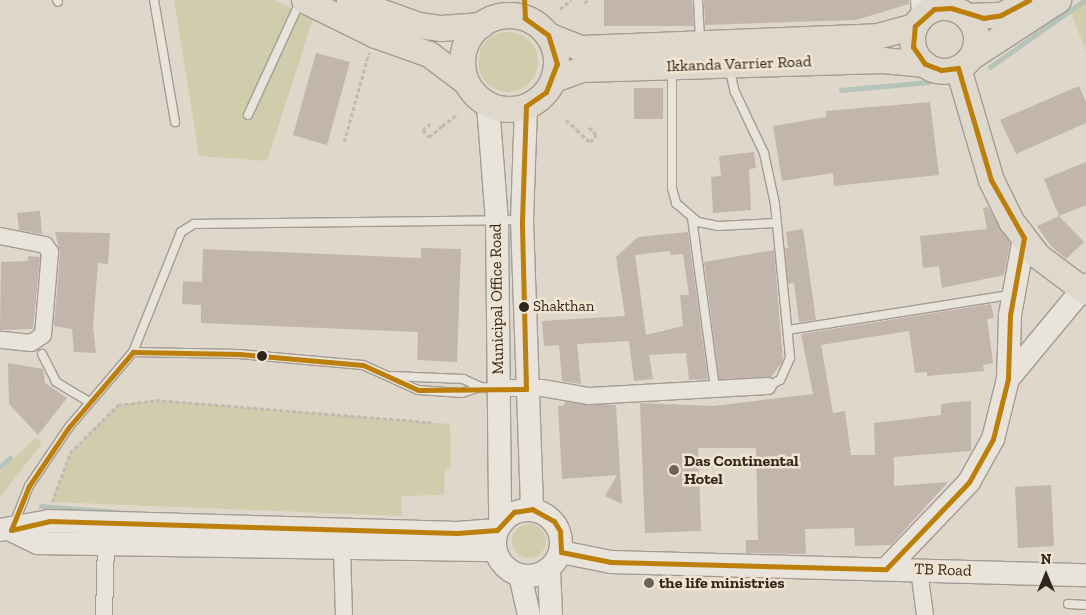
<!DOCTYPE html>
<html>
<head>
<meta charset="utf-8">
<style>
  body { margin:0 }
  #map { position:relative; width:1086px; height:615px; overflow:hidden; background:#dfd7ca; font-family:"Zilla Slab",serif }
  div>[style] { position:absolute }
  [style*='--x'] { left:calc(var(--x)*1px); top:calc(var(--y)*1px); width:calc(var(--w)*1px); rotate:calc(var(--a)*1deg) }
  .green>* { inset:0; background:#d0cdad }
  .round { border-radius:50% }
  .stream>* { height:4.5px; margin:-2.25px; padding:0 2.25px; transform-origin:2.25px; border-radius:2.25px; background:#b5c3b9 }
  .building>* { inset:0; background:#c2b5ab }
  .path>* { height:2.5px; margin-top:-1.25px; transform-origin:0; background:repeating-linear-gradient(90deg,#c0bab2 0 4px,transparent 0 6.5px) }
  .roads { filter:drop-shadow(1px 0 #a49c93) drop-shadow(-1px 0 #a49c93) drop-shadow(0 1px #a49c93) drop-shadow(0 -1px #a49c93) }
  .lane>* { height:8px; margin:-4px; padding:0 4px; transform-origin:4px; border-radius:4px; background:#e8e3db }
  .street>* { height:16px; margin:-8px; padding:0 8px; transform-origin:8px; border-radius:8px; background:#e8e3db }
  .secondary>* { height:22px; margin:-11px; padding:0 11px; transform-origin:11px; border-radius:11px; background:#e8e3db }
  .secondary>.ring { margin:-11px; padding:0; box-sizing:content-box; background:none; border:22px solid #e8e3db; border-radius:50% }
  .primary>* { height:25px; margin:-12.5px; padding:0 12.5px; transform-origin:12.5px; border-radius:12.5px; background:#dfd8cd }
  .primary>.ring { margin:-12.5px; padding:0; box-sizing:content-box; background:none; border:25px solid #dfd8cd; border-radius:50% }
  .path-bridge>* { height:2.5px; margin-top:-1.25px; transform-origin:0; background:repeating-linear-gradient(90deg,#c0bab2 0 4px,transparent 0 6.5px) }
  .bus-1>* { height:5px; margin:-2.5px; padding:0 2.5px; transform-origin:2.5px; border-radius:2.5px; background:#bc7f09 }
  .dots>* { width:14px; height:14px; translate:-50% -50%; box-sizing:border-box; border:2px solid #f1e4d0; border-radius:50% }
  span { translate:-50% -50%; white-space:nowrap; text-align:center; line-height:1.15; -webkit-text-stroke:5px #f1e4d0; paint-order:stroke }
  .bus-label { font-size:15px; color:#31251d }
  .left { translate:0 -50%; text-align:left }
  .street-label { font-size:16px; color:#31251d }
  .poi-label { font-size:16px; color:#31251d; font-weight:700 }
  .north { position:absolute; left:1021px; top:550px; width:50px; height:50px; -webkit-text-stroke:4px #f1e4d0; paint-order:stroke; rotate:0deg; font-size:14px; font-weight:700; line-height:20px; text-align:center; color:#31251d }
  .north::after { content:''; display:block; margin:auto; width:18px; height:22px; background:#31251d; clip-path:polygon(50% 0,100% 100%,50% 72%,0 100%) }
</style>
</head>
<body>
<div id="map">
  <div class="green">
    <i style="clip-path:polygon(174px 0,275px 0,313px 19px,267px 161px,199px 156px)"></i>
    <i style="clip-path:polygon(1086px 2px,1086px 51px,1071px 13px)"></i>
    <i class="round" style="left:478px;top:32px;width:60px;height:60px"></i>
    <i style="clip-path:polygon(156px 400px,450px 424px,451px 468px,445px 469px,444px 495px,401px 496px,402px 516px,52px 502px,70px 453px,118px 405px)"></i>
    <i style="clip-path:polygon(35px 438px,41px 440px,40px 446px,0 497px,0 472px)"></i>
    <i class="round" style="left:512px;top:524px;width:34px;height:34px"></i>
  </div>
  <div class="stream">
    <i style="--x:990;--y:67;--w:116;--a:-35.2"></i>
    <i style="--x:841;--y:90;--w:88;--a:-5.2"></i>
    <i style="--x:0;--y:467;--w:13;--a:-42"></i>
    <i style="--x:41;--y:506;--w:78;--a:4.4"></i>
  </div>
  <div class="building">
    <i style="clip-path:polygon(604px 0,692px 0,694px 26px,604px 26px)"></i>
    <i style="clip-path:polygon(704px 0,909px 0,909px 4px,856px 20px,705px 25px)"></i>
    <i style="clip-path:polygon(316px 53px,350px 62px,327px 145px,293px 135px)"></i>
    <i style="clip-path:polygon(1079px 86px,1086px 102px,1086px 123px,1016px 154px,1000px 120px)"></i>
    <i style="clip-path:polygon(634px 88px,663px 88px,663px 119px,634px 119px)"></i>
    <i style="clip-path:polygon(930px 102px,939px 175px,834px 186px,833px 173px,782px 181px,773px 126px,826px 117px,826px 111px)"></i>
    <i style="clip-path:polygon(754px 152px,756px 168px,749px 169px,751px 210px,713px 213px,711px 177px,721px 176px,719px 156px)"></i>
    <i style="clip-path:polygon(1086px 162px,1086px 205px,1059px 216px,1044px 179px)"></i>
    <i style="clip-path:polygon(988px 207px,1010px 243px,1004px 275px,942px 288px,939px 266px,923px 268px,920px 236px,987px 229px,983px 208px)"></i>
    <i style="clip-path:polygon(40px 211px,42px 234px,19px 230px,17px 213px)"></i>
    <i style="clip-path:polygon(1059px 216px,1084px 242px,1066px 259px,1050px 245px,1037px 226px)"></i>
    <i style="clip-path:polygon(803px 229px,816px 320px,799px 322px,794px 283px,788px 284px,785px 248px,788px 248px,786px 232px)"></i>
    <i style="clip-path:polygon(55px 232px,110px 233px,108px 264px,98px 263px,93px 327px,96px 353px,74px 352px,72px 329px,54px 326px,60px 253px)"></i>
    <i style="clip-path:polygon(evenodd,688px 232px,708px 379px,689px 380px,686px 353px,649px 355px,653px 379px,634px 381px,629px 341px,577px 344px,581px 384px,562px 381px,559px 345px,544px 346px,542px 321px,625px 316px,616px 257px,638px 237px,688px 232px,670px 251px,671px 255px,683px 254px,689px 295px,680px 295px,683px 326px,646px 335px,635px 255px,670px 251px)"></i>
    <i style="clip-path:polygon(421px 248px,461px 249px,457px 362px,417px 360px,418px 332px,201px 323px,201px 305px,182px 304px,183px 281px,202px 282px,203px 249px,421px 258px)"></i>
    <i style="clip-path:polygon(774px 250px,783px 361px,771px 377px,719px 379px,704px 262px)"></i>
    <i style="clip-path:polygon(28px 256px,40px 257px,33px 329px,0 330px,1px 262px,28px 261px)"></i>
    <i style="clip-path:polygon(991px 304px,994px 318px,987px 319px,993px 363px,983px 365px,984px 371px,927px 376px,927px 372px,915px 373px,909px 331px,821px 345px,833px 413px,845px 411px,851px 455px,875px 455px,874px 423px,941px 415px,941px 405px,947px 403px,971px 401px,971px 451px,894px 457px,894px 486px,948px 482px,891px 545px,855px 546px,854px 528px,805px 529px,806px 554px,746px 553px,746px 540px,758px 540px,756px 448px,698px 448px,701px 531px,645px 533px,640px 403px,713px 406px,813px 394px,801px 334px)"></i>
    <i style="clip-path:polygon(8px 363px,43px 369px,45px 383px,67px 398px,38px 435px,9px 404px)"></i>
    <i style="clip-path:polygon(564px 402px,616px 405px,622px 504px,605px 496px,617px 475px,562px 479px,558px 406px,565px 405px)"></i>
    <i style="clip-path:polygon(1051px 485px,1054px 546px,1018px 548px,1015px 487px)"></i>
  </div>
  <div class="path">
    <i style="--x:584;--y:3;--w:5;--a:-37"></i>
    <i style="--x:560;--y:9;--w:14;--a:-39"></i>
    <i style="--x:566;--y:120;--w:15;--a:42"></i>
    <i style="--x:442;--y:126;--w:20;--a:-37"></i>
    <i style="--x:344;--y:142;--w:93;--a:-74.5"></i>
    <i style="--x:52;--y:502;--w:52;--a:-69.8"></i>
    <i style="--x:70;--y:453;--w:68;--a:-45"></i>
    <i style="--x:118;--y:405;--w:38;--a:-7"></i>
    <i style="--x:156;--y:400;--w:276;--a:4.6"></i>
  </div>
  <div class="roads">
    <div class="lane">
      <i style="--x:57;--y:0;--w:2;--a:63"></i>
      <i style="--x:154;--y:0;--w:124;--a:80.2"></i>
      <i style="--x:698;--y:0;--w:40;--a:87.1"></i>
      <i style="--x:729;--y:67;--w:26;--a:77"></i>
      <i style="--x:735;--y:92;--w:68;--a:64.6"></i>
      <i style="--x:764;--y:153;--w:52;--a:77.8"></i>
      <i style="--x:775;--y:204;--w:155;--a:84.4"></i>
      <i style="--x:790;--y:358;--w:24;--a:114"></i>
      <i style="--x:780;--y:380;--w:13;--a:153"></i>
      <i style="--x:672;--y:69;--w:119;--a:90"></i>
      <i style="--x:672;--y:188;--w:16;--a:75"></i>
      <i style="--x:676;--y:203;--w:29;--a:41"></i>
      <i style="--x:698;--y:222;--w:20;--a:11"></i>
      <i style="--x:718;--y:226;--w:59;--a:-2.9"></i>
      <i style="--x:248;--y:115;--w:124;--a:-65.3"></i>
      <i style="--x:692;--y:218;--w:173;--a:82.3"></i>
      <i style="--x:788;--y:330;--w:225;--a:-9"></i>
      <i style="--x:133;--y:352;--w:129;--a:-68.2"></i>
      <i style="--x:181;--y:232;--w:15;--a:-32"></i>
      <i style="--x:194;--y:224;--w:326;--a:-0.7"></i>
      <i style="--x:42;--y:354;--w:31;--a:63"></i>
      <i style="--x:56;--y:382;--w:39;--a:31"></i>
      <i style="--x:392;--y:376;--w:71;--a:2.4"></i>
      <i style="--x:463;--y:379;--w:20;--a:24"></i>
      <i style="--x:14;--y:524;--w:41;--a:-68.5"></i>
      <i style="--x:29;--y:486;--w:71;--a:-55.9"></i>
      <i style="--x:69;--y:427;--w:99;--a:-49.5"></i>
      <i style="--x:133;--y:352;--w:106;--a:1.1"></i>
      <i style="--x:239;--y:354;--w:124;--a:5.1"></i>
      <i style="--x:363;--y:365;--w:60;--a:24.4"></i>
      <i style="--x:418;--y:390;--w:44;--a:3.9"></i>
      <i style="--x:462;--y:393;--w:20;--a:-18"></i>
      <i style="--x:481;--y:387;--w:16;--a:4"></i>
      <i style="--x:1068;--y:604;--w:18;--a:3"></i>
    </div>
    <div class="street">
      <i style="--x:0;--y:236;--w:46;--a:11.3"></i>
      <i style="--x:45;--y:245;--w:9;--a:54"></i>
      <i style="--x:50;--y:252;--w:83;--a:94.8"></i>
      <i style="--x:43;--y:335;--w:14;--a:146"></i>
      <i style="--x:31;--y:343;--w:31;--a:-174"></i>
      <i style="--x:498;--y:388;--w:44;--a:0"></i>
      <i style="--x:542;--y:388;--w:48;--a:9.7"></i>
      <i style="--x:589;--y:396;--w:179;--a:-3.2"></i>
      <i style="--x:342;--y:549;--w:66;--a:88.3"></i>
      <i style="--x:919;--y:570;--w:45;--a:82.4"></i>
      <i style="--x:104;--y:615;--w:70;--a:-88.4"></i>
    </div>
    <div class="secondary">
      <i style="--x:922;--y:0;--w:15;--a:86"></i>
      <i style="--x:947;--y:0;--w:9;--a:63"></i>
      <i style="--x:488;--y:105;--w:116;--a:85.6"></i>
      <i style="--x:497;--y:221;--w:303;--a:89.4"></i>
      <i style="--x:526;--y:106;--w:114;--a:92"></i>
      <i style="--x:522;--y:220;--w:289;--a:88"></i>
      <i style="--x:1008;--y:379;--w:122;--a:-50.3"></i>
      <i class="ring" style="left:495px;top:510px;width:44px;height:44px"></i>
      <i style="--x:0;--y:530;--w:50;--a:-10.4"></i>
      <i style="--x:49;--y:521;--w:408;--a:1.7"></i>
      <i style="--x:457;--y:533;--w:40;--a:-4.3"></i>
      <i style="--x:11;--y:530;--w:30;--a:26"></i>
      <i style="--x:38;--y:543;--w:457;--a:0.9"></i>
      <i style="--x:561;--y:552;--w:51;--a:11.3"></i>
      <i style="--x:611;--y:562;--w:475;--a:1.6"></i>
      <i style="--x:549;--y:569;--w:46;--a:87.5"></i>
      <i style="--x:886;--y:569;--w:120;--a:-46.3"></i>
      <i style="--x:969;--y:482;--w:49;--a:-60.8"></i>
      <i style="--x:993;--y:439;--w:62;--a:-76"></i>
      <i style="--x:1008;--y:379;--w:64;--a:-88.2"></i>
      <i style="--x:1010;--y:315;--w:78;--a:-79.7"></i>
      <i style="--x:520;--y:575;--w:41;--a:77.3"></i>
    </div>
    <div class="primary">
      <i style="--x:304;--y:0;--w:79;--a:26.2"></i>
      <i style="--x:375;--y:35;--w:57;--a:19.4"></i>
      <i style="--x:429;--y:54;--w:46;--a:37.1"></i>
      <i style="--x:349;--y:0;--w:74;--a:19.7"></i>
      <i style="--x:419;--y:25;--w:22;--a:8"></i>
      <i style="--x:441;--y:28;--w:40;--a:-4.3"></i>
      <i class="ring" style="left:912px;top:7px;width:39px;height:39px"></i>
      <i class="ring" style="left:462px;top:15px;width:69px;height:69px"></i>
      <i style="--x:967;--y:16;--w:34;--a:-2"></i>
      <i style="--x:1001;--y:15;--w:32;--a:-28"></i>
      <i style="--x:548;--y:35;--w:35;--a:22"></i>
      <i style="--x:581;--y:48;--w:296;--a:-2.3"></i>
      <i style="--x:877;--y:36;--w:39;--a:-15"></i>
      <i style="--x:972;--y:56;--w:103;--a:-33.1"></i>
      <i style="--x:958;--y:68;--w:117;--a:73.6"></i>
      <i style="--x:991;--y:180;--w:46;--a:64"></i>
      <i style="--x:1011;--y:221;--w:44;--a:52.4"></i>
      <i style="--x:1038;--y:256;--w:60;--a:36.9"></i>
      <i style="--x:554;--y:79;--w:30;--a:-20"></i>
      <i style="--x:582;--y:69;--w:300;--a:-1.7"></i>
      <i style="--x:882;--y:60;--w:43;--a:5.3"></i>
    </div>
  </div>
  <div class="path-bridge">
    <i style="--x:431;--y:124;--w:10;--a:143"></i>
    <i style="--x:423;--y:130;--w:9;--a:49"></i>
    <i style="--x:429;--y:137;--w:17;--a:-40"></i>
    <i style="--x:577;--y:130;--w:18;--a:43"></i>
    <i style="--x:590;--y:142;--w:9;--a:-49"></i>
    <i style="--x:596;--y:135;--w:11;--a:-135"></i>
  </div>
  <div class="bus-1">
    <i style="--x:11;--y:530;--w:39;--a:-13"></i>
    <i style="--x:49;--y:521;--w:408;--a:1.7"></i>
    <i style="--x:457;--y:533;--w:40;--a:-4.3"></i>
    <i style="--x:497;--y:530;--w:25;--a:-47"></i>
    <i style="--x:514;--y:512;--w:18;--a:-9"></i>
    <i style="--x:532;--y:509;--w:25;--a:29"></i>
    <i style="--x:554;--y:521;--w:12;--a:59"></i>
    <i style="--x:560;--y:531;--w:21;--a:87"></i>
    <i style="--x:561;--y:552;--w:51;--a:11.3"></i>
    <i style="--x:611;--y:562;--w:275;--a:1.5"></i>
    <i style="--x:886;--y:569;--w:120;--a:-46.3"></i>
    <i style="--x:969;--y:482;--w:49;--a:-60.8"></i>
    <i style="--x:993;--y:439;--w:62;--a:-76"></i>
    <i style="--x:1008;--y:379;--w:64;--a:-88.2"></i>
    <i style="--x:1010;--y:315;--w:78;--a:-79.7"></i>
    <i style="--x:1024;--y:238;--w:67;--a:-119.6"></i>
    <i style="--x:991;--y:180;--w:117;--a:-106.4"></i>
    <i style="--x:958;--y:68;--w:17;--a:173"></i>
    <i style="--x:941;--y:70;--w:17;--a:-159"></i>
    <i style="--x:925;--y:64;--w:21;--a:-125"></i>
    <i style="--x:913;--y:47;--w:21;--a:-85"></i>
    <i style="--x:915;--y:26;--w:25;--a:-42"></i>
    <i style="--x:934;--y:9;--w:17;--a:-3"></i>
    <i style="--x:951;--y:8;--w:34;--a:17"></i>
    <i style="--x:983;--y:18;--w:18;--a:-9"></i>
    <i style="--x:1001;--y:15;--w:32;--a:-28"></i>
    <i style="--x:11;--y:530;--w:48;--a:-67.8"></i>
    <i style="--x:29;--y:486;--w:71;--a:-55.9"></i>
    <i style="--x:69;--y:427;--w:99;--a:-49.5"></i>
    <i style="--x:133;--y:352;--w:106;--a:1.1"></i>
    <i style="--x:239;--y:354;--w:124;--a:5.1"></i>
    <i style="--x:363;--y:365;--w:60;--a:24.4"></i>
    <i style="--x:418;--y:390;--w:108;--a:-0.5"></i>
    <i style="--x:526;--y:389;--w:169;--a:-91.4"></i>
    <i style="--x:522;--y:220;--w:114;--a:-88"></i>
    <i style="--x:526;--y:106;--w:24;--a:-35"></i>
    <i style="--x:546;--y:92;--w:30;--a:-69"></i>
    <i style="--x:557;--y:64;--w:30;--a:-107"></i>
    <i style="--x:548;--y:35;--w:29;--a:-144"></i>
    <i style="--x:525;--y:18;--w:18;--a:-93"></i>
  </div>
  <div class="dots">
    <i style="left:524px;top:307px;background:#31251d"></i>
    <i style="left:262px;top:356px;background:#31251d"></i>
    <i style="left:674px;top:470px;background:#6e635a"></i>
    <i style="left:649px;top:583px;background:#6e635a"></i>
  </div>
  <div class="bus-label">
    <span class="left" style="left:533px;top:307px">Shakthan</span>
  </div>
  <div class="street-label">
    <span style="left:739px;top:64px;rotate:-2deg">Ikkanda Varrier Road</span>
    <span style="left:497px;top:299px;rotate:-91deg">Municipal Office Road</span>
    <span style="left:943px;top:570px;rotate:2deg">TB Road</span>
  </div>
  <div class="poi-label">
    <span class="left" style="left:684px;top:470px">Das Continental<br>Hotel</span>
    <span class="left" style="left:659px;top:583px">the life ministries</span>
  </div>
  <div class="north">N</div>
</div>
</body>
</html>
